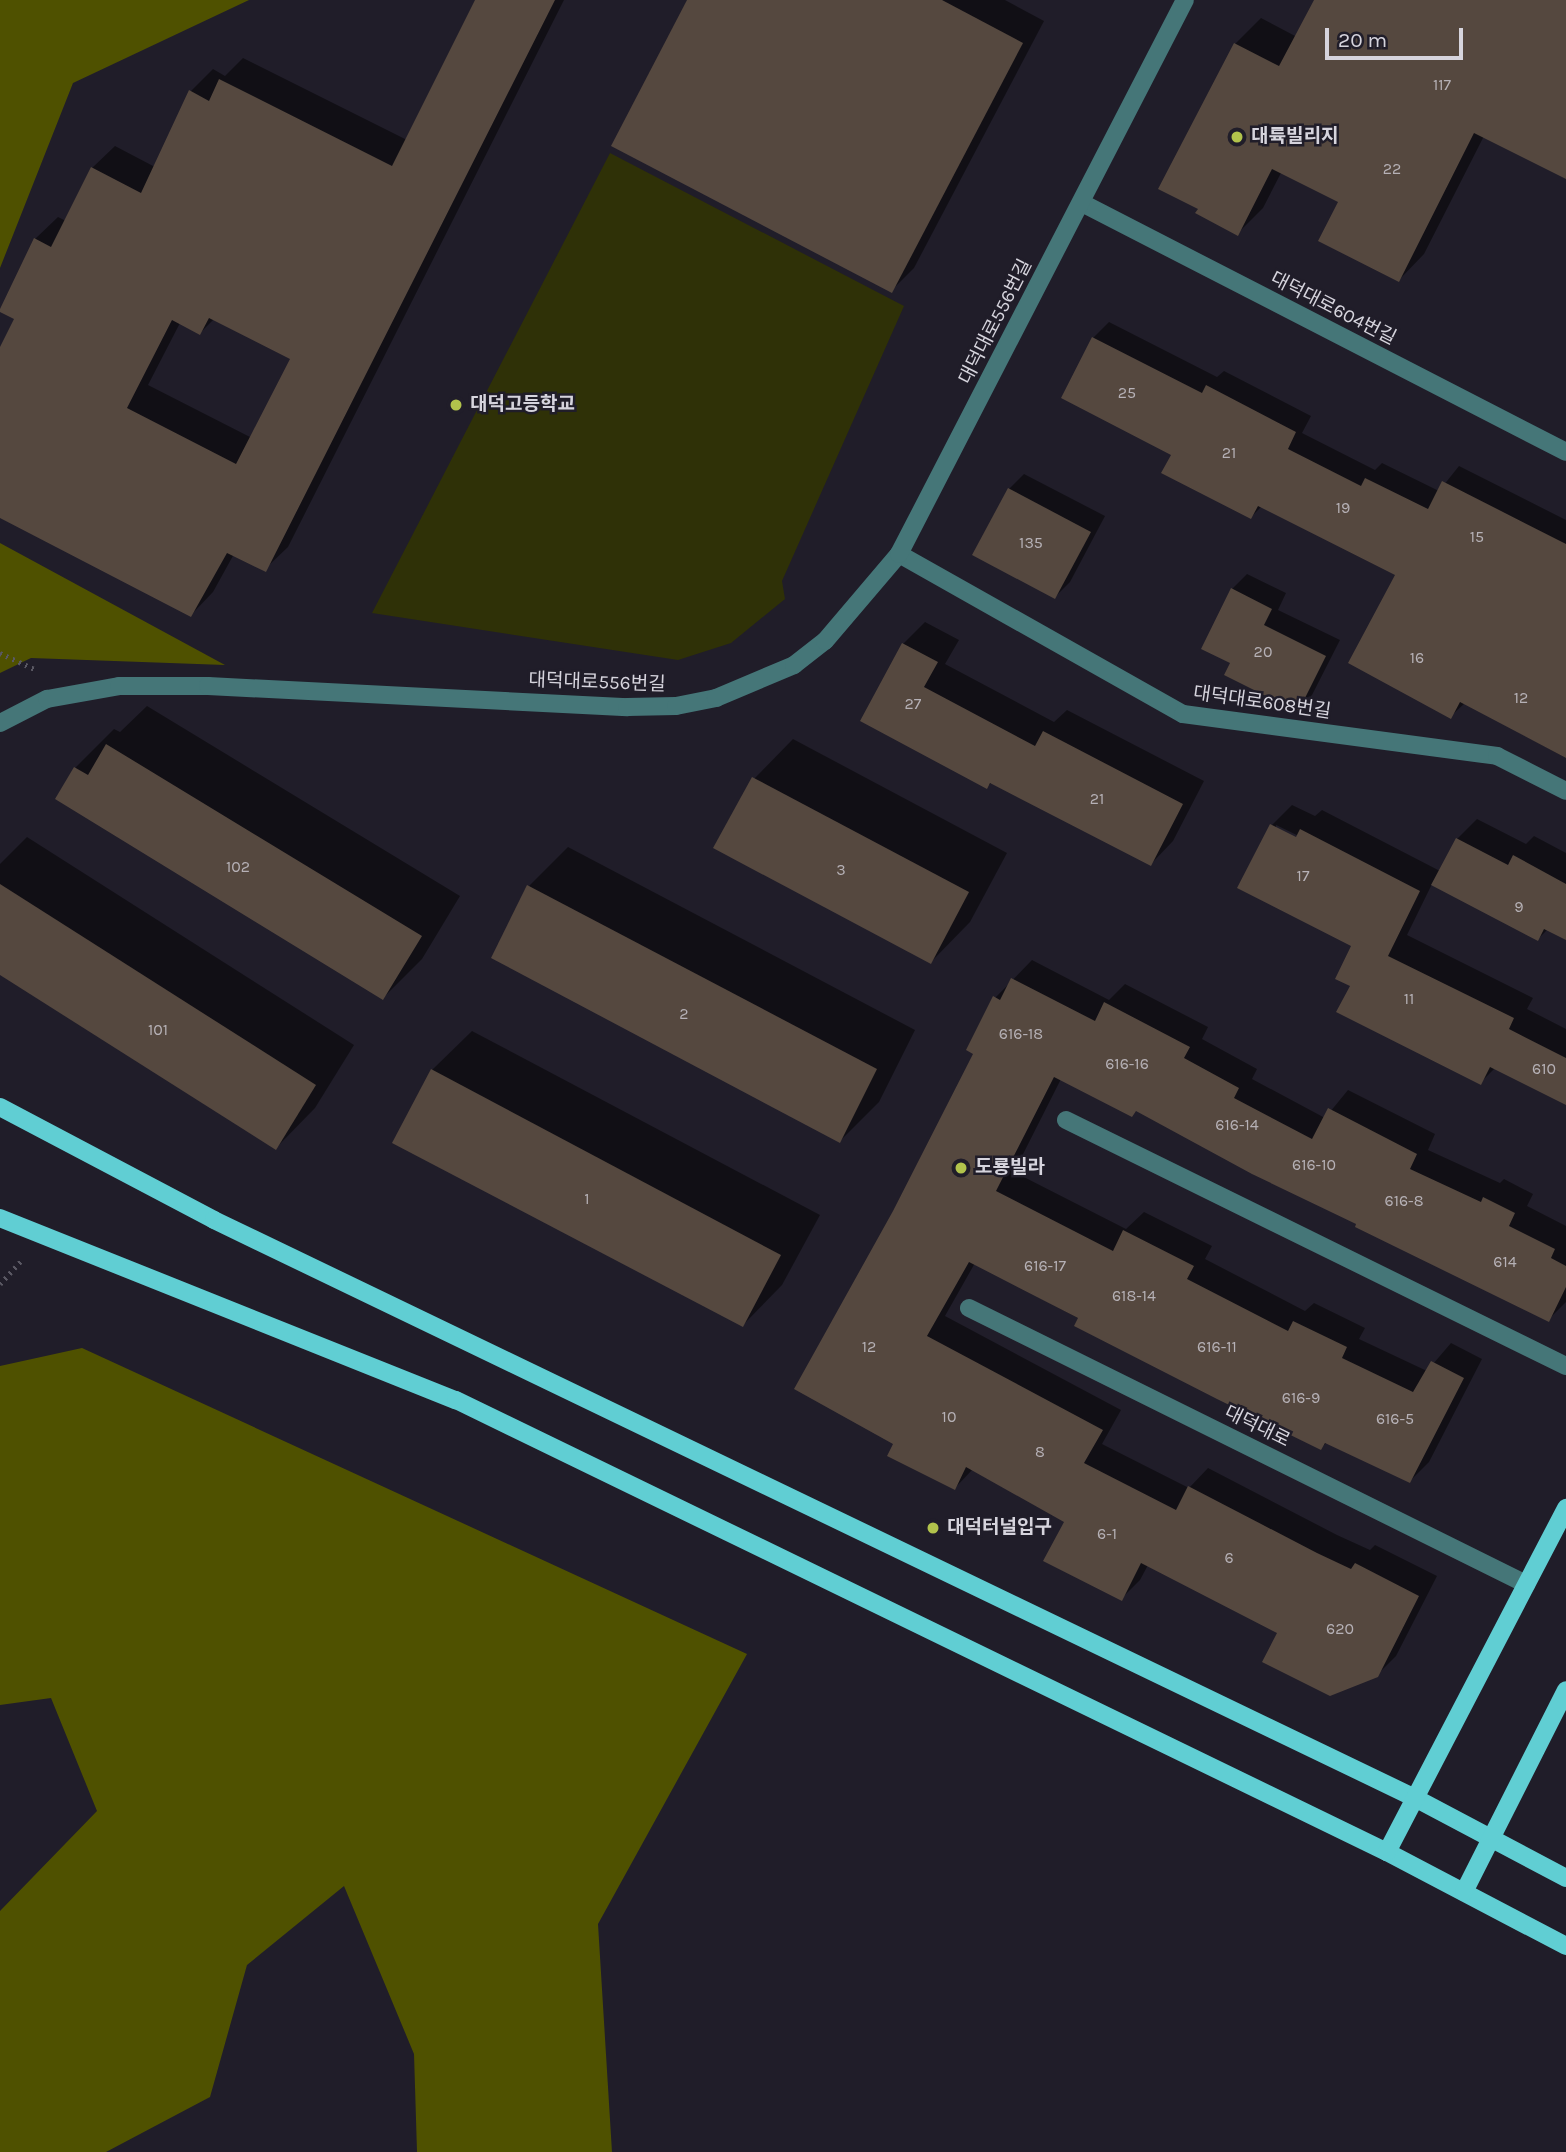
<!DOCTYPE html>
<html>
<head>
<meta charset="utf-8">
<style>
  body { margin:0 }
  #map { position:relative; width:1566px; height:2152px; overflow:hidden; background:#201d29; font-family:Karla,"Noto Sans KR",sans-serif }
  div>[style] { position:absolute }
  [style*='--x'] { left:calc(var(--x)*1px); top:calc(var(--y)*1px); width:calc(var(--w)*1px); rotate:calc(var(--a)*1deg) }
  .green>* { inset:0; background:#2f3107 }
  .forest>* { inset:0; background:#4f5100 }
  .shadow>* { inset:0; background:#0007 }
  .building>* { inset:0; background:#55483f }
  .path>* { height:4.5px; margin-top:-2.25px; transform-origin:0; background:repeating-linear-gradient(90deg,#5a5863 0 2px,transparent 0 7px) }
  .minor>* { height:18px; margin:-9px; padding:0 9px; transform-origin:9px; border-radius:9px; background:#457678 }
  .major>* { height:18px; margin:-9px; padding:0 9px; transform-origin:9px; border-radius:9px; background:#60ced3 }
  .dots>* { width:19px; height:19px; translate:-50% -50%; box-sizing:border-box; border:4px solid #201d29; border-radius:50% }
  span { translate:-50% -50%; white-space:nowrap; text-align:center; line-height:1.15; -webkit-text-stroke:5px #201d29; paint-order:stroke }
  .number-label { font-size:16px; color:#b6b1b6 }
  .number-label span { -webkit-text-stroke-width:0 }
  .poi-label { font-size:19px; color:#d6d4dd; font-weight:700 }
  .left { translate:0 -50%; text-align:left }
  .street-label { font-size:19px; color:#d6d4dd }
  .scale { position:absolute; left:1325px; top:28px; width:138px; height:32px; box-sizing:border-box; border:4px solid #d6d4dd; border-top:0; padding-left:9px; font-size:21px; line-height:24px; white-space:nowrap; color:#d6d4dd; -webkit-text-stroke:5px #201d29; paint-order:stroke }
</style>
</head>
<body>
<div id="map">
  <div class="green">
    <i style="clip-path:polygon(610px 153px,904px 306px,782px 581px,785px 599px,731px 643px,678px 660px,372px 613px)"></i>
  </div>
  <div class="forest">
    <i style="clip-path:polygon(0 0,249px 0,73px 83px,0 268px)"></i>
    <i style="clip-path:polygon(0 543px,225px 665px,31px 658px,0 673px)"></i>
    <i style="clip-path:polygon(82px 1348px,747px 1654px,598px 1924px,612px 2152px,417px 2152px,414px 2054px,344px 1886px,247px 1965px,210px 2097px,106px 2152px,0 2152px,0 1911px,97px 1811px,51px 1698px,0 1705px,0 1366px)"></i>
  </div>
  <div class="shadow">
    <i style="clip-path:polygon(evenodd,477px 0,564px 0,288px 547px,265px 569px,234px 554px,213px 592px,191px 615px,0 516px,0 351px,17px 319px,35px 239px,58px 217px,66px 221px,92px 168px,115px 146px,155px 167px,191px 91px,213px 69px,225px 76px,243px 58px,407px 140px,477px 0,214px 319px,293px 358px,250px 437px,148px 385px,180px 323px,200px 333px,214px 319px)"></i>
    <i style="clip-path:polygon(689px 0,1005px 0,1044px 21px,914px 268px,891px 291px)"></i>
    <i style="clip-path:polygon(1316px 0,1566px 0,1566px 177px,1484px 136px,1424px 254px,1399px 280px,1340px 201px,1282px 171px,1263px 208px,1237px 234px,1235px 44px,1261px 18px,1297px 37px)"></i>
    <i style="clip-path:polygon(1109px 322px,1217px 377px,1224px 371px,1311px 416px,1302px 433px,1375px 470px,1382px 463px,1439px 491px,1459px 466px,1566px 520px,1566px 758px,1465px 703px,1451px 716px,1397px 574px,1262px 506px,1251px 517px,1173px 454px,1063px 397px,1093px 338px)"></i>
    <i style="clip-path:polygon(1024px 474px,1105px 516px,1070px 582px,1055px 597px,974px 554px,1009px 489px)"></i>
    <i style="clip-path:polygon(1247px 574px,1286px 593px,1278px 610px,1340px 640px,1312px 695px,1297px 710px,1232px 662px,1232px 589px)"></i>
    <i style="clip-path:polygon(925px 622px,959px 640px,945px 664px,1054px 722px,1067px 710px,1204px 781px,1173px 841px,1151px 864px,992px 782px,987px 787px,862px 720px,903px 644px)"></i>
    <i style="clip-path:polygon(147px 706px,460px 896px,422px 959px,383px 998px,75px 768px,114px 729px,120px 732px)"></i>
    <i style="clip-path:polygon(793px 739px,1007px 853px,970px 922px,931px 962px,754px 779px)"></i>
    <i style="clip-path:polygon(evenodd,1292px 805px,1315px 816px,1322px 810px,1440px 871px,1457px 839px,1477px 819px,1526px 844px,1534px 836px,1566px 853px,1566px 939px,1548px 929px,1538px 939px,1432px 884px,1407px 935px,1533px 998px,1527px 1009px,1566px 1029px,1566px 1103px,1495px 1068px,1481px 1082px,1352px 985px,1354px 946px,1239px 887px,1272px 825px,1292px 805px,1276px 825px,1305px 839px,1303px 842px,1276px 829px,1276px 825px)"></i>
    <i style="clip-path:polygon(27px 837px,354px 1045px,315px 1108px,276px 1148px,0 973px,0 864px)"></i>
    <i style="clip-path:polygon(568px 847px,915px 1030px,879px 1102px,840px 1141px,529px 886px)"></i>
    <i style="clip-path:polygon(1032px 960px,1109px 1000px,1125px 984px,1208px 1027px,1202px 1039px,1257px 1069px,1252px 1079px,1325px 1118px,1348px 1090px,1435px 1134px,1428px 1150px,1500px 1183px,1504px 1179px,1533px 1194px,1527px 1206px,1566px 1226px,1566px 1302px,1548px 1320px,1137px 1110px,1061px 1079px,1014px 1172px,1126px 1229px,1144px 1212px,1212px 1246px,1205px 1259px,1305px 1311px,1314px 1303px,1365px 1328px,1359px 1339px,1427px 1371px,1451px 1343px,1482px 1359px,1429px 1462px,1410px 1481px,1327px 1442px,1321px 1448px,975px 1263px,945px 1316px,1121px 1410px,1102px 1444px,1189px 1488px,1208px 1468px,1337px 1535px,1370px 1550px,1375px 1545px,1437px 1576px,1396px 1656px,1377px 1675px,1279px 1632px,1148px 1565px,1140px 1580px,1121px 1599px,1066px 1521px,973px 1469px,955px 1488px,895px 1444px,894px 1212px,975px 1053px,995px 998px)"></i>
    <i style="clip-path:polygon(472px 1031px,820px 1215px,782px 1285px,743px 1325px,432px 1070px)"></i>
  </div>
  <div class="building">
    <i style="clip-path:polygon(evenodd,475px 0,555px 0,266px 572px,227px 553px,191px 617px,0 518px,0 347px,14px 319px,0 312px,0 309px,34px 238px,51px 247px,91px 167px,141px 193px,189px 90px,209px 101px,219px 79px,392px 166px,475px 0,209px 318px,290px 359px,236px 464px,127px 408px,172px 320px,200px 335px,209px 318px)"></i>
    <i style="clip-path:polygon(687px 0,942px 0,1023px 43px,892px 293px,611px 146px)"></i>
    <i style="clip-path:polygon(1314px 0,1566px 0,1566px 179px,1474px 133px,1399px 282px,1318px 241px,1338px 202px,1272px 169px,1238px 236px,1195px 213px,1198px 209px,1158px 189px,1234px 43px,1279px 66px)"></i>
    <i style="clip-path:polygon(1092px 337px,1202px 393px,1206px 385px,1296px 432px,1288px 449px,1361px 486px,1365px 478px,1428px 509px,1442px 481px,1566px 544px,1566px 758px,1460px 702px,1451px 719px,1348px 663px,1395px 575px,1258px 506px,1251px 519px,1161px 473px,1171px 455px,1061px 398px)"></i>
    <i style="clip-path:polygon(1008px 488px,1091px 532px,1055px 599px,972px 555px)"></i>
    <i style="clip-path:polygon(1231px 588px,1272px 609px,1264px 625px,1326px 656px,1298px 712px,1224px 675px,1230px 663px,1201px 649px)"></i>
    <i style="clip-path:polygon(902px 643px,938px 662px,924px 687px,1035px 746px,1043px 731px,1183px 804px,1151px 866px,990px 783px,987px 789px,860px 721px)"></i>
    <i style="clip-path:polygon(106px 744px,422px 936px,383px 1000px,55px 799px,74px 767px,88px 775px)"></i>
    <i style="clip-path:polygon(752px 777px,969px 892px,931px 964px,713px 848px)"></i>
    <i style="clip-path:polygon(1270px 824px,1296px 837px,1300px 829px,1420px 891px,1388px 956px,1514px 1018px,1509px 1029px,1566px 1058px,1566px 1105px,1490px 1067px,1481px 1085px,1336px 1012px,1350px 986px,1335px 979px,1351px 946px,1237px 888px)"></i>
    <i style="clip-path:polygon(1456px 838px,1508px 865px,1513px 855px,1566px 884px,1566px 940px,1544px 929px,1538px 941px,1431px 885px)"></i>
    <i style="clip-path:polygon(0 884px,316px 1085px,276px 1150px,0 975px)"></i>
    <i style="clip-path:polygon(527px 885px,877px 1069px,840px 1143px,491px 958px)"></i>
    <i style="clip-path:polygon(1011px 978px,1095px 1021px,1104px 1002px,1190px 1047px,1184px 1058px,1239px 1088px,1234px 1098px,1312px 1139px,1328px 1108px,1417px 1154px,1410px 1169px,1481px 1202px,1483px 1197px,1515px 1213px,1509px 1226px,1555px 1249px,1551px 1258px,1566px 1266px,1566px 1287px,1549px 1322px,1355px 1227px,1356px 1224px,1252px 1174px,1136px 1111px,1132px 1117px,1054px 1077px,996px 1191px,1113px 1251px,1123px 1230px,1194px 1266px,1187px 1279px,1288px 1331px,1293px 1321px,1347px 1347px,1342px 1358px,1413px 1392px,1431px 1361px,1464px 1378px,1410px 1483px,1325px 1443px,1321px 1450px,1217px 1399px,1074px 1326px,1078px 1318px,969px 1262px,927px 1336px,1103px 1430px,1084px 1463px,1176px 1510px,1188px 1486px,1317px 1553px,1351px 1569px,1355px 1563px,1419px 1596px,1378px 1677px,1330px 1696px,1262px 1662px,1277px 1633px,1141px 1563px,1122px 1601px,1043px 1561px,1064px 1522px,966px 1467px,955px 1490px,887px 1456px,893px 1444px,794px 1389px,893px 1211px,973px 1054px,966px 1050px,993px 996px,1000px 1000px)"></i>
    <i style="clip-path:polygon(431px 1069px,781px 1255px,743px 1327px,392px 1143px)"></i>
  </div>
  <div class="path">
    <i style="--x:0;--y:653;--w:38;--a:25"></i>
    <i style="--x:0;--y:1284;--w:31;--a:-48"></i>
  </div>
  <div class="minor">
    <i style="--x:1082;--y:203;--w:544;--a:27.22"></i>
    <i style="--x:899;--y:554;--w:326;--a:29.4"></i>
    <i style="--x:1183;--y:714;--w:317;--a:7.6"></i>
    <i style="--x:1497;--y:756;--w:77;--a:26.9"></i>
    <i style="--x:0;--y:723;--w:53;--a:-27.1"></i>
    <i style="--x:47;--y:699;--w:73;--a:-10.2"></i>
    <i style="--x:119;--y:686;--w:89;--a:0"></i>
    <i style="--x:208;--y:686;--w:420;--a:2.9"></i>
    <i style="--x:627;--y:707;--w:49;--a:-1.2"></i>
    <i style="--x:676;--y:706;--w:41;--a:-11.3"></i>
    <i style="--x:716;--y:698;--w:85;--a:-22.9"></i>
    <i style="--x:794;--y:665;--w:39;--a:-38"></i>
    <i style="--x:825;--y:641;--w:114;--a:-49.6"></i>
    <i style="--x:899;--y:554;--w:623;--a:-62.7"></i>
    <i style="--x:1066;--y:1120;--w:557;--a:26.2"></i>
    <i style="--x:969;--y:1308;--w:622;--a:26.36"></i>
  </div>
  <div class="major">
    <i style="--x:0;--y:1107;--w:242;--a:27.8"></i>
    <i style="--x:214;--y:1220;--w:1333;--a:25.7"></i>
    <i style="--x:1415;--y:1798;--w:171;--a:27.9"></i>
    <i style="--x:0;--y:1218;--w:491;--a:21.8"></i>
    <i style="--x:456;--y:1400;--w:1035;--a:25.9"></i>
    <i style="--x:1387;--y:1852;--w:202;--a:27.7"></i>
    <i style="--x:1387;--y:1852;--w:388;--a:-62.5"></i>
    <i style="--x:1464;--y:1892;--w:226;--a:-63.2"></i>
  </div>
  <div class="dots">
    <i style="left:1237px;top:137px;background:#b2c34c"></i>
    <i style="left:456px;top:405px;background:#b2c34c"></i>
    <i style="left:961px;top:1168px;background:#b2c34c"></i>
    <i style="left:933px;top:1528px;background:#b2c34c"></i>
  </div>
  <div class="number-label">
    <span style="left:1442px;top:85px">117</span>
    <span style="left:1392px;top:169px">22</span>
    <span style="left:1127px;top:393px">25</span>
    <span style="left:1229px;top:453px">21</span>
    <span style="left:1343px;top:508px">19</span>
    <span style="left:1477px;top:537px">15</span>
    <span style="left:1031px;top:543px">135</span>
    <span style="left:1263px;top:652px">20</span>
    <span style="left:1417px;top:658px">16</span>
    <span style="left:1521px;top:698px">12</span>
    <span style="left:913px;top:704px">27</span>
    <span style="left:1097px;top:799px">21</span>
    <span style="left:238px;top:867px">102</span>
    <span style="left:841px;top:870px">3</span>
    <span style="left:1303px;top:876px">17</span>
    <span style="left:1519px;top:907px">9</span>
    <span style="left:1409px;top:999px">11</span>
    <span style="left:684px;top:1014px">2</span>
    <span style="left:158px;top:1030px">101</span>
    <span style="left:1021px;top:1034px">616-18</span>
    <span style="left:1127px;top:1064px">616-16</span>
    <span style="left:1544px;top:1069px">610</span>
    <span style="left:1237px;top:1125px">616-14</span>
    <span style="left:1314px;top:1165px">616-10</span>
    <span style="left:587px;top:1199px">1</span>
    <span style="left:1404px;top:1201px">616-8</span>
    <span style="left:1505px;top:1262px">614</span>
    <span style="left:1045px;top:1266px">616-17</span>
    <span style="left:1134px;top:1296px">618-14</span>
    <span style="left:869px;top:1347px">12</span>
    <span style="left:1217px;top:1347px">616-11</span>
    <span style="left:1301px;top:1398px">616-9</span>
    <span style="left:949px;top:1417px">10</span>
    <span style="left:1395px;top:1419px">616-5</span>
    <span style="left:1040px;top:1452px">8</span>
    <span style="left:1107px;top:1534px">6-1</span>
    <span style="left:1229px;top:1558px">6</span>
    <span style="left:1340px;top:1629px">620</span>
  </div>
  <div class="poi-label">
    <span class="left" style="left:1251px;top:137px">대륙빌리지</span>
    <span class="left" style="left:470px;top:405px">대덕고등학교</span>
    <span class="left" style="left:975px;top:1168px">도룡빌라</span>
    <span class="left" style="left:947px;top:1528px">대덕터널입구</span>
  </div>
  <div class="street-label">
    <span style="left:1333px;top:309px;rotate:27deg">대덕대로604번길</span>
    <span style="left:996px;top:322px;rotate:-63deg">대덕대로556번길</span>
    <span style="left:597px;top:683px;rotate:2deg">대덕대로556번길</span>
    <span style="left:1262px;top:703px;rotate:8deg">대덕대로608번길</span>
    <span style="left:1257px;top:1427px;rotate:26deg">대덕대로</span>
  </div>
  <div class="scale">20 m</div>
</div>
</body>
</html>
